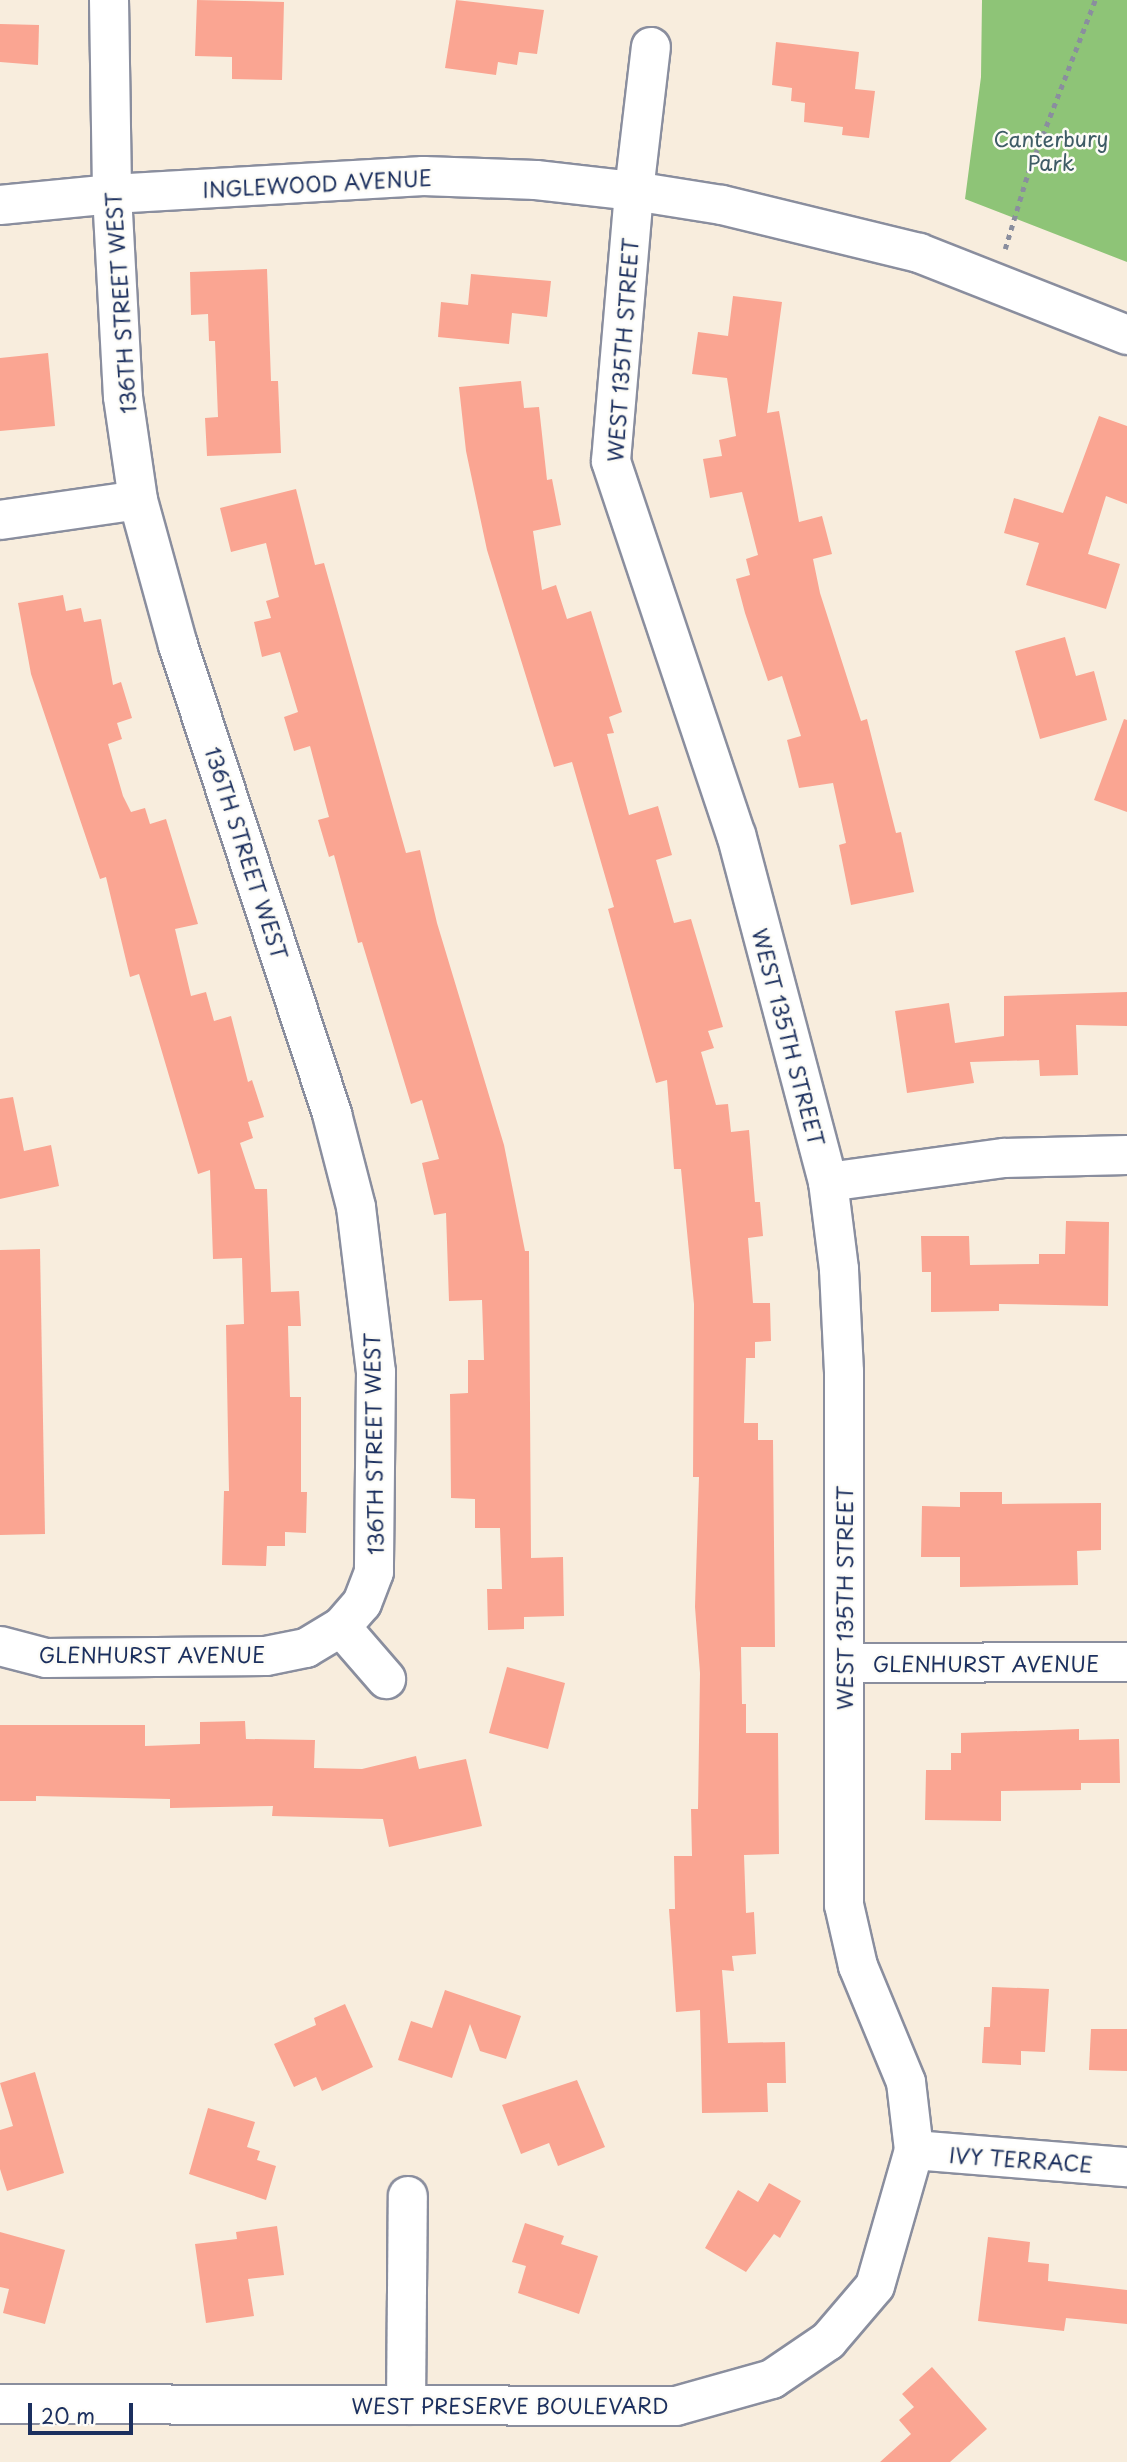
<!DOCTYPE html>
<html>
<head>
<meta charset="utf-8">
<style>
  body { margin:0 }
  #map { position:relative; width:1127px; height:2462px; overflow:hidden; background:#f8eddd; font-family:"Playpen Sans",sans-serif }
  div>[style] { position:absolute }
  [style*='--x'] { left:calc(var(--x)*1px); top:calc(var(--y)*1px); width:calc(var(--w)*1px); rotate:calc(var(--a)*1deg) }
  .green>* { inset:0; background:#8ec477 }
  .building>* { inset:0; background:#faa592 }
  .path>* { height:4.5px; margin-top:-2.25px; transform-origin:0; background:repeating-linear-gradient(90deg,#8a8e9e 0 5px,transparent 0 10px) }
  .roads { filter:drop-shadow(2px 0 #8a8e9e) drop-shadow(-2px 0 #8a8e9e) drop-shadow(0 2px #8a8e9e) drop-shadow(0 -2px #8a8e9e) }
  .minor>* { height:38px; margin:-19px; padding:0 19px; transform-origin:19px; border-radius:19px; background:#fff }
  span { translate:-50% -50%; white-space:nowrap; text-align:center; line-height:1.15; -webkit-text-stroke:5px #fdfcf7; paint-order:stroke }
  .park-label { font-size:21px; color:#3e5c66 }
  .street-label { font-size:21px; color:#1b2f5e }
  .scale { position:absolute; left:28px; top:2403px; width:105px; height:32px; box-sizing:border-box; border:4px solid #1b2f5e; border-top:0; padding-left:9px; font-size:21px; line-height:24px; white-space:nowrap; color:#1b2f5e; -webkit-text-stroke:5px #fdfcf7; paint-order:stroke }
</style>
</head>
<body>
<div id="map">
  <div class="green">
    <i style="clip-path:polygon(982px 0,1127px 0,1127px 262px,965px 199px,981px 77px)"></i>
  </div>
  <div class="building">
    <i style="clip-path:polygon(197px 0,284px 2px,282px 80px,232px 79px,232px 57px,195px 56px)"></i>
    <i style="clip-path:polygon(456px 0,544px 10px,537px 54px,519px 52px,517px 65px,498px 62px,496px 75px,445px 68px)"></i>
    <i style="clip-path:polygon(0 24px,39px 25px,38px 65px,0 62px)"></i>
    <i style="clip-path:polygon(776px 42px,859px 52px,855px 89px,875px 91px,869px 138px,842px 135px,843px 127px,804px 122px,805px 103px,791px 101px,792px 88px,772px 85px)"></i>
    <i style="clip-path:polygon(267px 269px,271px 381px,278px 381px,281px 453px,207px 456px,205px 418px,218px 417px,215px 341px,209px 341px,208px 314px,191px 315px,190px 272px)"></i>
    <i style="clip-path:polygon(471px 274px,551px 281px,547px 317px,512px 313px,509px 344px,438px 337px,441px 302px,468px 305px)"></i>
    <i style="clip-path:polygon(733px 296px,782px 302px,767px 413px,779px 411px,799px 522px,822px 516px,832px 554px,813px 559px,820px 593px,861px 721px,867px 719px,896px 833px,901px 832px,914px 892px,851px 905px,839px 845px,846px 843px,833px 783px,799px 788px,787px 740px,801px 736px,782px 676px,768px 681px,745px 613px,736px 579px,750px 575px,746px 559px,758px 555px,742px 492px,710px 498px,703px 459px,722px 456px,719px 440px,736px 436px,727px 378px,692px 374px,698px 332px,728px 336px)"></i>
    <i style="clip-path:polygon(48px 353px,55px 426px,0 431px,0 358px)"></i>
    <i style="clip-path:polygon(521px 381px,524px 408px,539px 407px,547px 480px,552px 479px,561px 525px,533px 531px,542px 590px,556px 585px,567px 619px,591px 611px,622px 712px,609px 717px,614px 733px,607px 734px,629px 815px,658px 806px,672px 855px,656px 860px,674px 923px,691px 919px,723px 1027px,708px 1031px,714px 1048px,701px 1052px,716px 1105px,728px 1104px,731px 1132px,749px 1130px,755px 1202px,760px 1202px,763px 1236px,748px 1238px,753px 1303px,770px 1303px,771px 1341px,755px 1342px,755px 1358px,746px 1358px,744px 1423px,758px 1423px,758px 1440px,773px 1440px,775px 1647px,741px 1647px,742px 1704px,746px 1704px,746px 1733px,778px 1733px,779px 1854px,744px 1855px,746px 1913px,754px 1912px,756px 1954px,732px 1956px,734px 1971px,722px 1970px,728px 2043px,785px 2042px,786px 2083px,767px 2083px,768px 2112px,702px 2113px,700px 2010px,676px 2012px,669px 1909px,675px 1909px,674px 1856px,692px 1856px,691px 1809px,698px 1809px,700px 1673px,695px 1607px,699px 1477px,693px 1477px,694px 1304px,681px 1169px,674px 1169px,667px 1080px,656px 1083px,608px 909px,614px 907px,572px 762px,554px 767px,487px 550px,466px 451px,459px 387px)"></i>
    <i style="clip-path:polygon(1099px 416px,1127px 426px,1127px 504px,1106px 496px,1088px 554px,1120px 564px,1106px 609px,1026px 585px,1039px 543px,1004px 533px,1014px 498px,1063px 513px)"></i>
    <i style="clip-path:polygon(296px 489px,315px 565px,324px 563px,406px 853px,420px 850px,437px 923px,504px 1145px,525px 1251px,529px 1251px,531px 1558px,563px 1557px,564px 1616px,524px 1617px,524px 1629px,488px 1630px,487px 1589px,502px 1589px,500px 1528px,475px 1528px,475px 1499px,451px 1498px,450px 1394px,468px 1393px,468px 1360px,484px 1360px,482px 1300px,449px 1301px,446px 1213px,434px 1215px,422px 1163px,439px 1159px,422px 1100px,411px 1104px,362px 942px,358px 943px,334px 855px,329px 857px,318px 820px,329px 817px,310px 746px,294px 751px,284px 717px,298px 712px,280px 652px,262px 657px,254px 622px,271px 618px,266px 601px,279px 597px,266px 543px,231px 552px,220px 508px)"></i>
    <i style="clip-path:polygon(63px 595px,66px 611px,81px 608px,84px 622px,101px 619px,113px 685px,121px 682px,132px 718px,117px 723px,122px 739px,108px 744px,123px 796px,131px 812px,145px 808px,150px 824px,166px 819px,198px 924px,175px 929px,191px 996px,206px 992px,214px 1021px,231px 1016px,248px 1082px,252px 1080px,264px 1117px,248px 1122px,253px 1138px,240px 1143px,255px 1189px,267px 1189px,271px 1292px,299px 1291px,301px 1326px,288px 1326px,290px 1397px,301px 1397px,301px 1492px,307px 1492px,306px 1533px,285px 1532px,285px 1546px,267px 1546px,266px 1566px,222px 1565px,224px 1491px,229px 1491px,226px 1325px,244px 1324px,242px 1258px,213px 1259px,210px 1170px,198px 1174px,139px 974px,130px 977px,106px 877px,100px 879px,31px 674px,18px 603px)"></i>
    <i style="clip-path:polygon(1065px 637px,1076px 676px,1094px 671px,1107px 720px,1040px 739px,1015px 651px)"></i>
    <i style="clip-path:polygon(1124px 719px,1127px 720px,1127px 812px,1094px 800px)"></i>
    <i style="clip-path:polygon(1127px 992px,1127px 1026px,1076px 1025px,1078px 1075px,1040px 1076px,1039px 1060px,970px 1062px,974px 1083px,907px 1093px,895px 1011px,949px 1003px,955px 1043px,1004px 1036px,1004px 996px)"></i>
    <i style="clip-path:polygon(13px 1097px,24px 1151px,51px 1145px,59px 1186px,0 1199px,0 1099px)"></i>
    <i style="clip-path:polygon(1066px 1221px,1109px 1222px,1108px 1306px,999px 1304px,999px 1311px,931px 1312px,931px 1272px,922px 1272px,921px 1236px,969px 1236px,970px 1265px,1039px 1264px,1039px 1254px,1065px 1254px)"></i>
    <i style="clip-path:polygon(40px 1249px,45px 1534px,0 1535px,0 1250px)"></i>
    <i style="clip-path:polygon(960px 1492px,1002px 1492px,1002px 1504px,1101px 1503px,1101px 1550px,1077px 1551px,1078px 1585px,960px 1587px,960px 1557px,921px 1557px,922px 1506px,960px 1507px)"></i>
    <i style="clip-path:polygon(507px 1667px,565px 1683px,548px 1749px,489px 1733px)"></i>
    <i style="clip-path:polygon(245px 1721px,246px 1739px,315px 1740px,314px 1768px,362px 1769px,416px 1756px,419px 1769px,466px 1759px,482px 1826px,389px 1847px,383px 1819px,272px 1816px,273px 1806px,170px 1808px,170px 1799px,36px 1796px,36px 1801px,0 1801px,0 1725px,145px 1725px,145px 1746px,200px 1744px,200px 1722px)"></i>
    <i style="clip-path:polygon(1079px 1729px,1079px 1740px,1119px 1739px,1120px 1783px,1081px 1783px,1081px 1790px,1001px 1791px,1001px 1821px,925px 1820px,926px 1770px,951px 1770px,951px 1753px,961px 1753px,961px 1733px)"></i>
    <i style="clip-path:polygon(992px 1987px,1049px 1989px,1045px 2052px,1021px 2051px,1021px 2065px,982px 2063px,984px 2027px,990px 2027px)"></i>
    <i style="clip-path:polygon(445px 1990px,521px 2016px,506px 2059px,480px 2051px,470px 2024px,452px 2078px,398px 2060px,411px 2021px,432px 2028px)"></i>
    <i style="clip-path:polygon(345px 2004px,373px 2067px,322px 2091px,316px 2077px,294px 2087px,274px 2044px,316px 2025px,314px 2018px)"></i>
    <i style="clip-path:polygon(1091px 2029px,1127px 2029px,1127px 2071px,1089px 2070px)"></i>
    <i style="clip-path:polygon(35px 2072px,64px 2173px,7px 2191px,0 2169px,0 2130px,13px 2126px,0 2083px)"></i>
    <i style="clip-path:polygon(577px 2080px,605px 2147px,558px 2166px,549px 2143px,521px 2154px,502px 2105px)"></i>
    <i style="clip-path:polygon(208px 2108px,255px 2122px,247px 2147px,260px 2151px,257px 2160px,276px 2166px,266px 2200px,189px 2174px)"></i>
    <i style="clip-path:polygon(769px 2183px,801px 2201px,780px 2238px,774px 2234px,746px 2272px,705px 2248px,738px 2190px,758px 2202px)"></i>
    <i style="clip-path:polygon(525px 2223px,564px 2236px,561px 2244px,598px 2256px,579px 2314px,518px 2293px,526px 2266px,512px 2262px)"></i>
    <i style="clip-path:polygon(277px 2226px,284px 2275px,248px 2279px,254px 2316px,206px 2323px,195px 2244px,237px 2239px,236px 2232px)"></i>
    <i style="clip-path:polygon(0 2232px,65px 2250px,45px 2324px,3px 2313px,9px 2289px,0 2287px)"></i>
    <i style="clip-path:polygon(988px 2237px,1030px 2242px,1028px 2262px,1049px 2264px,1048px 2281px,1127px 2290px,1127px 2324px,1066px 2318px,1064px 2331px,978px 2321px)"></i>
    <i style="clip-path:polygon(932px 2367px,987px 2429px,950px 2462px,880px 2462px,911px 2434px,899px 2420px,914px 2407px,902px 2394px)"></i>
  </div>
  <div class="path">
    <i style="--x:1005;--y:249;--w:79;--a:-73.2"></i>
    <i style="--x:1028;--y:173;--w:186;--a:-68.8"></i>
  </div>
  <div class="roads">
    <div class="minor">
      <i style="--x:109;--y:0;--w:194;--a:89.1"></i>
      <i style="--x:112;--y:194;--w:203;--a:86.9"></i>
      <i style="--x:123;--y:397;--w:104;--a:81.7"></i>
      <i style="--x:138;--y:500;--w:150;--a:74.6"></i>
      <i style="--x:178;--y:645;--w:494;--a:71.8"></i>
      <i style="--x:332;--y:1114;--w:96;--a:75.5"></i>
      <i style="--x:356;--y:1207;--w:166;--a:83.1"></i>
      <i style="--x:376;--y:1372;--w:200;--a:90.6"></i>
      <i style="--x:374;--y:1572;--w:33;--a:111"></i>
      <i style="--x:362;--y:1603;--w:32;--a:131"></i>
      <i style="--x:341;--y:1627;--w:69;--a:49.1"></i>
      <i style="--x:0;--y:205;--w:113;--a:-5.6"></i>
      <i style="--x:112;--y:194;--w:312;--a:-3.3"></i>
      <i style="--x:423;--y:176;--w:113;--a:2"></i>
      <i style="--x:536;--y:180;--w:99;--a:6.4"></i>
      <i style="--x:634;--y:191;--w:89;--a:9"></i>
      <i style="--x:722;--y:205;--w:203;--a:13.7"></i>
      <i style="--x:919;--y:253;--w:224;--a:21.5"></i>
      <i style="--x:0;--y:520;--w:139;--a:-8.2"></i>
      <i style="--x:828;--y:1182;--w:178;--a:-7.8"></i>
      <i style="--x:1004;--y:1158;--w:123;--a:-1.4"></i>
      <i style="--x:0;--y:1646;--w:48;--a:14.6"></i>
      <i style="--x:46;--y:1658;--w:220;--a:-0.5"></i>
      <i style="--x:266;--y:1656;--w:41;--a:-11.3"></i>
      <i style="--x:306;--y:1648;--w:41;--a:-31"></i>
      <i style="--x:844;--y:1663;--w:283;--a:-0.2"></i>
      <i style="--x:914;--y:2150;--w:214;--a:4.6"></i>
      <i style="--x:0;--y:2404;--w:676;--a:0.17"></i>
      <i style="--x:676;--y:2406;--w:100;--a:-15.7"></i>
      <i style="--x:772;--y:2379;--w:68;--a:-34.2"></i>
      <i style="--x:828;--y:2341;--w:72;--a:-49.5"></i>
      <i style="--x:875;--y:2286;--w:141;--a:-74"></i>
      <i style="--x:914;--y:2150;--w:68;--a:-96.7"></i>
      <i style="--x:906;--y:2082;--w:126;--a:-112.5"></i>
      <i style="--x:858;--y:1966;--w:63;--a:-102.9"></i>
      <i style="--x:844;--y:1905;--w:533;--a:-90"></i>
      <i style="--x:844;--y:1372;--w:103;--a:-92.8"></i>
      <i style="--x:839;--y:1269;--w:88;--a:-97.2"></i>
      <i style="--x:828;--y:1182;--w:359;--a:-104.8"></i>
      <i style="--x:736;--y:835;--w:394;--a:-108.5"></i>
      <i style="--x:611;--y:461;--w:271;--a:-85.1"></i>
      <i style="--x:634;--y:191;--w:145;--a:-83.3"></i>
      <i style="--x:406;--y:2405;--w:209;--a:-89.5"></i>
    </div>
  </div>
  <div class="park-label">
    <span style="left:1051px;top:150px">Canterbury<br>Park</span>
  </div>
  <div class="street-label">
    <span style="left:317px;top:183px;rotate:-3deg">INGLEWOOD AVENUE</span>
    <span style="left:120px;top:303px;rotate:-94deg">136TH STREET WEST</span>
    <span style="left:622px;top:350px;rotate:-86deg">WEST 135TH STREET</span>
    <span style="left:247px;top:853px;rotate:72deg">136TH STREET WEST</span>
    <span style="left:789px;top:1037px;rotate:75deg">WEST 135TH STREET</span>
    <span style="left:373px;top:1444px;rotate:-91deg">136TH STREET WEST</span>
    <span style="left:844px;top:1598px;rotate:-90deg">WEST 135TH STREET</span>
    <span style="left:152px;top:1654px">GLENHURST AVENUE</span>
    <span style="left:986px;top:1663px">GLENHURST AVENUE</span>
    <span style="left:1021px;top:2159px;rotate:4deg">IVY TERRACE</span>
    <span style="left:510px;top:2405px">WEST PRESERVE BOULEVARD</span>
  </div>
  <div class="scale">20 m</div>
</div>
</body>
</html>
